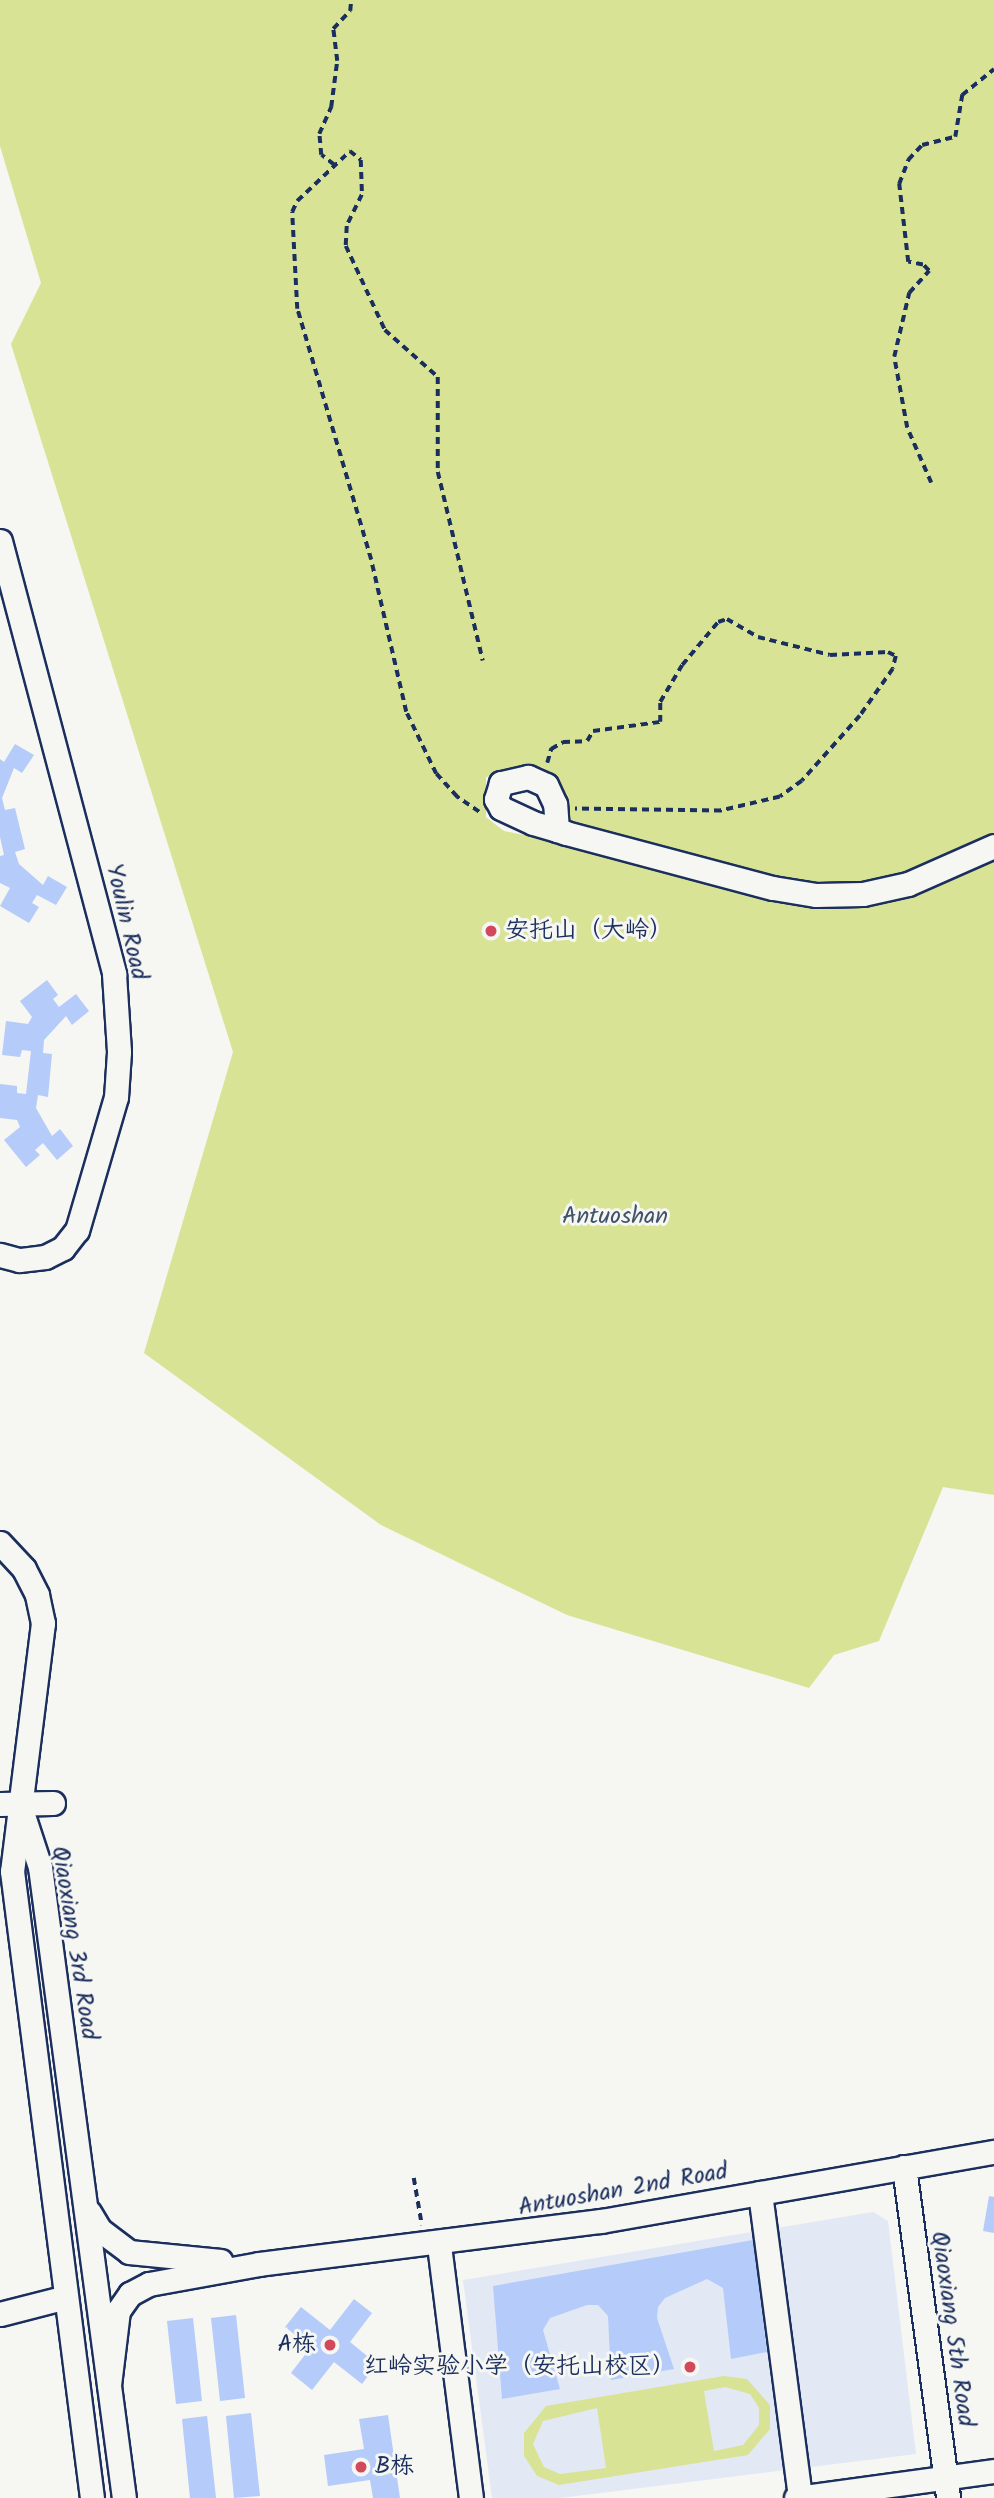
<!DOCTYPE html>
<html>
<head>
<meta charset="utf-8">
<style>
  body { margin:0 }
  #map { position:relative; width:994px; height:2498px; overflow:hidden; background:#f6f6f2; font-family:Kalam,"LXGW WenKai TC",sans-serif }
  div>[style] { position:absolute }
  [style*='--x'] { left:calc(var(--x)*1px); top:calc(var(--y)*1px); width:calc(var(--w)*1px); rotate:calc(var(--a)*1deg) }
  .built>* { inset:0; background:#e2e9f4 }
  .green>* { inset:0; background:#d8e395 }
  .building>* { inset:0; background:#b5cbfa }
  .path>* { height:3.5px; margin-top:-1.75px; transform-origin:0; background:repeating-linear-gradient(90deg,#1b2f5e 0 7px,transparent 0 12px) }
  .roads { filter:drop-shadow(2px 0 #1b2f5e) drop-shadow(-2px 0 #1b2f5e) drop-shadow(0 2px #1b2f5e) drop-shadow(0 -2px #1b2f5e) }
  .minor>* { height:23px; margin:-11.5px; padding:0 11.5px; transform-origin:11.5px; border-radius:11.5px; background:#f6f6f2 }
  .dots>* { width:19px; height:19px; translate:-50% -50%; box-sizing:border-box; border:4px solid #f6f6f2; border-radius:50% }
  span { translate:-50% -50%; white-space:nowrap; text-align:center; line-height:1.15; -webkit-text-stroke:6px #f6f6f2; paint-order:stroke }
  .street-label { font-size:24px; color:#1b2f5e }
  .poi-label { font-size:24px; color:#1b2f5e }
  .left { translate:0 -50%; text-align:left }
  .right { translate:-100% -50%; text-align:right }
  .park-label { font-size:24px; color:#415369 }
</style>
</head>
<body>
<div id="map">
  <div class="built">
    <i style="clip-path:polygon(873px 2212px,888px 2221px,916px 2454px,560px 2498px,492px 2498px,463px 2280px)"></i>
  </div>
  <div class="green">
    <i style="clip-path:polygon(evenodd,0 0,994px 0,994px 1495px,943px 1487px,879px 1641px,834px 1655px,809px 1688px,567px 1615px,381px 1525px,144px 1353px,233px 1052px,11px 344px,41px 283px,0 146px,0 0,542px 767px,557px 778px,570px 805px,558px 842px,504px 831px,486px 817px,486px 777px,542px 767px)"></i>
    <i style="clip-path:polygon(evenodd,724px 2376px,747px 2379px,770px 2405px,770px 2429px,748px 2455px,559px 2485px,537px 2476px,524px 2456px,524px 2433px,546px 2406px,724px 2376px,725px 2387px,750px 2394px,759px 2408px,759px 2425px,743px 2445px,714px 2451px,704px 2391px,725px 2387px,724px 2376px,597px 2408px,606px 2468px,560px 2474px,544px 2467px,533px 2444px,543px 2421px,597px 2408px)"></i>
  </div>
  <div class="building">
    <i style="clip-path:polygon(15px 744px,34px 755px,22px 773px,14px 768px,2px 798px,5px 810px,15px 808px,25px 849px,15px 852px,19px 864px,43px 885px,48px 876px,67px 887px,56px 905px,37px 895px,32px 903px,39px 907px,29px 923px,0 906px,10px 888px,0 883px,0 856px,4px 855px,0 837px,0 759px,4px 762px)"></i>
    <i style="clip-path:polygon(47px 980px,58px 995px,53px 999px,59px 1007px,76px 994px,89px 1011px,72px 1025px,66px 1016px,44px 1040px,43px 1053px,52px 1054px,48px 1097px,38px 1095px,36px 1108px,52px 1136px,60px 1129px,73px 1146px,57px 1160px,43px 1143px,35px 1150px,40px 1155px,26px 1167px,4px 1140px,20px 1127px,17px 1120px,0 1118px,0 1084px,17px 1086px,17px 1093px,26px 1094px,31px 1051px,22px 1050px,20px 1057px,2px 1055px,6px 1021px,28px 1024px,32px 1017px,20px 1001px)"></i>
    <i style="clip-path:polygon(989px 2196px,994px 2197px,994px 2233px,983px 2231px)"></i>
    <i style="clip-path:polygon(753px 2240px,767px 2352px,731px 2359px,723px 2288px,707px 2279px,665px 2298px,658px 2307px,657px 2318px,674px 2369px,611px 2380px,608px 2316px,598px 2305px,587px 2305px,550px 2318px,543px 2330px,560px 2389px,502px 2399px,493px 2286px)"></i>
    <i style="clip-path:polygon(354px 2299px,372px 2313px,350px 2342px,377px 2364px,362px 2384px,334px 2362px,312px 2390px,291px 2373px,311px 2347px,285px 2327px,301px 2307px,330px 2330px)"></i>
    <i style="clip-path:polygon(236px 2315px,245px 2398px,220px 2401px,211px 2318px)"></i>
    <i style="clip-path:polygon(193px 2318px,202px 2401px,176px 2404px,167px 2321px)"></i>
    <i style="clip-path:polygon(251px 2413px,260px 2496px,234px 2498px,226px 2416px)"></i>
    <i style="clip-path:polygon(388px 2415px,400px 2498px,373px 2498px,370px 2480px,328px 2486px,324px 2455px,364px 2449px,359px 2419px)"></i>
    <i style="clip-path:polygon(207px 2416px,216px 2498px,190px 2498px,182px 2419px)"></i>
  </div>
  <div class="path">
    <i style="--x:334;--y:165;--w:16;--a:-142"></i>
    <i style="--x:321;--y:155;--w:21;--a:-95"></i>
    <i style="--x:319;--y:134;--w:30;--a:-66"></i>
    <i style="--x:331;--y:107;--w:46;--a:-82.6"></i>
    <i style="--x:337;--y:61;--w:32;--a:-97"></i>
    <i style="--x:333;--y:29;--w:25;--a:-47"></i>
    <i style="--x:350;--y:11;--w:11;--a:-85"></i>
    <i style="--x:931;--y:483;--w:60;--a:-113.6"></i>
    <i style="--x:907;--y:428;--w:72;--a:-100.4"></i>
    <i style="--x:894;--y:357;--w:66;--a:-76.8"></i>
    <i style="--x:909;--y:293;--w:30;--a:-48"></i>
    <i style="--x:929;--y:271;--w:8;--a:-135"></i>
    <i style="--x:923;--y:265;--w:15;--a:-169"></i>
    <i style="--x:908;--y:262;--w:79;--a:-96.6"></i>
    <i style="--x:899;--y:184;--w:26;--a:-69"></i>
    <i style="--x:908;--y:160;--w:21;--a:-47"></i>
    <i style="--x:922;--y:145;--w:34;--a:-14"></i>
    <i style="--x:955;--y:137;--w:43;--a:-80.5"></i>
    <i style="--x:962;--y:95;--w:41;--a:-39.1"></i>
    <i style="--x:547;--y:763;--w:15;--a:-74"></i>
    <i style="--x:551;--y:749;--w:14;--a:-30"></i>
    <i style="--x:563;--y:742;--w:24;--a:-2"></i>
    <i style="--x:587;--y:741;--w:12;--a:-59"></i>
    <i style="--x:593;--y:731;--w:68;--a:-7.7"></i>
    <i style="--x:660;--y:722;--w:20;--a:-90"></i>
    <i style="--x:660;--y:702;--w:43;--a:-59.3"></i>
    <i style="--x:682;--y:665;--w:56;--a:-50.1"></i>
    <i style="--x:718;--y:622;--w:9;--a:-18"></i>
    <i style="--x:727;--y:619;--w:36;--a:30"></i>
    <i style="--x:758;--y:637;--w:74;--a:14"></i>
    <i style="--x:830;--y:655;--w:58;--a:-3"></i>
    <i style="--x:888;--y:652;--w:9;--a:27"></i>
    <i style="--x:896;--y:656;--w:13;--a:103"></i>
    <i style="--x:893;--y:669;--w:57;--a:125.1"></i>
    <i style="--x:860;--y:716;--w:87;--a:131.7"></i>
    <i style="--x:802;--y:781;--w:27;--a:144"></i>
    <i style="--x:780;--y:797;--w:61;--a:166.7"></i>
    <i style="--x:721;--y:811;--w:146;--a:-179.2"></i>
    <i style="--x:479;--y:812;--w:27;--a:-146"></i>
    <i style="--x:457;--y:797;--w:31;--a:-132"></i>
    <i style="--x:436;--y:774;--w:69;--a:-115.8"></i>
    <i style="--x:406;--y:712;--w:156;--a:-103"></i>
    <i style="--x:371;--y:560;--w:262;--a:-106.4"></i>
    <i style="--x:297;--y:309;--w:97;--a:-93"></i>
    <i style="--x:292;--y:212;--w:12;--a:-66"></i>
    <i style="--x:297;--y:201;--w:73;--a:-43.3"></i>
    <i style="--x:350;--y:151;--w:14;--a:39"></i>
    <i style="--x:361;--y:160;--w:35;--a:88"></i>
    <i style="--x:362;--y:195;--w:34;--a:116"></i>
    <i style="--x:347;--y:226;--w:20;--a:93"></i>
    <i style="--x:346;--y:246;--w:93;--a:65.1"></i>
    <i style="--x:385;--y:330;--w:71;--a:41.6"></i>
    <i style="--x:438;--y:377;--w:95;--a:90"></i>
    <i style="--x:438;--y:472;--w:194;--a:76.6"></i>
    <i style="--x:414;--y:2178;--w:48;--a:80.3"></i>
  </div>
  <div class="roads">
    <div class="minor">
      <i style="--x:0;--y:541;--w:448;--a:75.2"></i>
      <i style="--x:114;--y:974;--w:78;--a:86.3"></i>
      <i style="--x:119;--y:1052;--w:45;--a:93.8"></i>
      <i style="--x:116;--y:1097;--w:139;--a:106.3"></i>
      <i style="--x:77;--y:1230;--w:23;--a:128"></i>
      <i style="--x:63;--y:1248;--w:20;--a:153"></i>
      <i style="--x:45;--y:1257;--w:26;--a:173"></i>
      <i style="--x:19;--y:1260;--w:20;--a:-165"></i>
      <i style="--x:557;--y:830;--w:26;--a:-94"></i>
      <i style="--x:555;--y:804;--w:21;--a:-115"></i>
      <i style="--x:546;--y:785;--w:20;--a:-156"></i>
      <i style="--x:528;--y:777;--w:28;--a:167"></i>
      <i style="--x:501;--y:783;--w:17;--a:107"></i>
      <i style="--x:496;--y:799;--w:10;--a:61"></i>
      <i style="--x:501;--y:808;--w:35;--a:25"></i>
      <i style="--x:533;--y:823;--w:25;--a:16"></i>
      <i style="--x:557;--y:830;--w:9;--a:18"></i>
      <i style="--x:566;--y:833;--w:214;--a:14.9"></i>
      <i style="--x:773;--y:888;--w:44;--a:9.2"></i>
      <i style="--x:816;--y:895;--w:47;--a:-1.2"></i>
      <i style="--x:863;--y:894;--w:46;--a:-12.5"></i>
      <i style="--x:908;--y:884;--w:94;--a:-23.8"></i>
      <i style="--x:0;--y:1543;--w:35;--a:47"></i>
      <i style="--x:24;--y:1569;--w:29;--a:63"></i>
      <i style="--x:37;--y:1595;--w:29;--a:78"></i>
      <i style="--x:43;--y:1623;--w:250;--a:97.1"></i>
      <i style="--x:12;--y:1871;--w:632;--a:82.73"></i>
      <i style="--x:0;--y:1804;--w:53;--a:-1.1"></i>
      <i style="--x:22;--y:1812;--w:58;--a:71.9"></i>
      <i style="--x:40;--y:1867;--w:637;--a:82.42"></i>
      <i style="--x:904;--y:2167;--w:334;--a:82.4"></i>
      <i style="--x:760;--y:2193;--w:307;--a:82.5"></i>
      <i style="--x:89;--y:2212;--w:21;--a:59"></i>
      <i style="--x:100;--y:2230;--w:36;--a:37"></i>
      <i style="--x:129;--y:2252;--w:92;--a:5.6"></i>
      <i style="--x:439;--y:2245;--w:255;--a:82.8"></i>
      <i style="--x:0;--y:2314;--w:68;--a:-14.4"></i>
      <i style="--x:109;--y:2385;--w:75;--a:-83.1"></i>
      <i style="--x:118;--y:2311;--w:21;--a:-55"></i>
      <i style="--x:130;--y:2294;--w:21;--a:-28"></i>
      <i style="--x:149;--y:2284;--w:112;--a:-10.3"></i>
      <i style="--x:259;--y:2264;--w:345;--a:-7.2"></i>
      <i style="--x:601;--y:2221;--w:399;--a:-10"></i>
      <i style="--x:796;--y:2498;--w:200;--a:-7.8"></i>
    </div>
  </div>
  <div class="dots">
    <i style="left:491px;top:931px;background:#d1495b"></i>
    <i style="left:330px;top:2345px;background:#d1495b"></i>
    <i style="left:690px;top:2367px;background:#d1495b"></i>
    <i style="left:361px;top:2467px;background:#d1495b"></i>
  </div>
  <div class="street-label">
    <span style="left:126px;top:922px;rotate:77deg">Youlin Road</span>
    <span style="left:74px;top:1943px;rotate:81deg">Qiaoxiang 3rd Road</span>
    <span style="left:623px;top:2190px;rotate:-10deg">Antuoshan 2nd Road</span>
    <span style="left:952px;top:2329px;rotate:82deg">Qiaoxiang 5th Road</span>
  </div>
  <div class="poi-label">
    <span class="left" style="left:505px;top:931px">安托山（大岭）</span>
    <span class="right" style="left:316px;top:2345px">A栋</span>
    <span class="right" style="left:676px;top:2367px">红岭实验小学（安托山校区）</span>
    <span class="left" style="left:375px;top:2467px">B栋</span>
  </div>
  <div class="park-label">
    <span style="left:615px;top:1217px">Antuoshan</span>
  </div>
</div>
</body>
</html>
